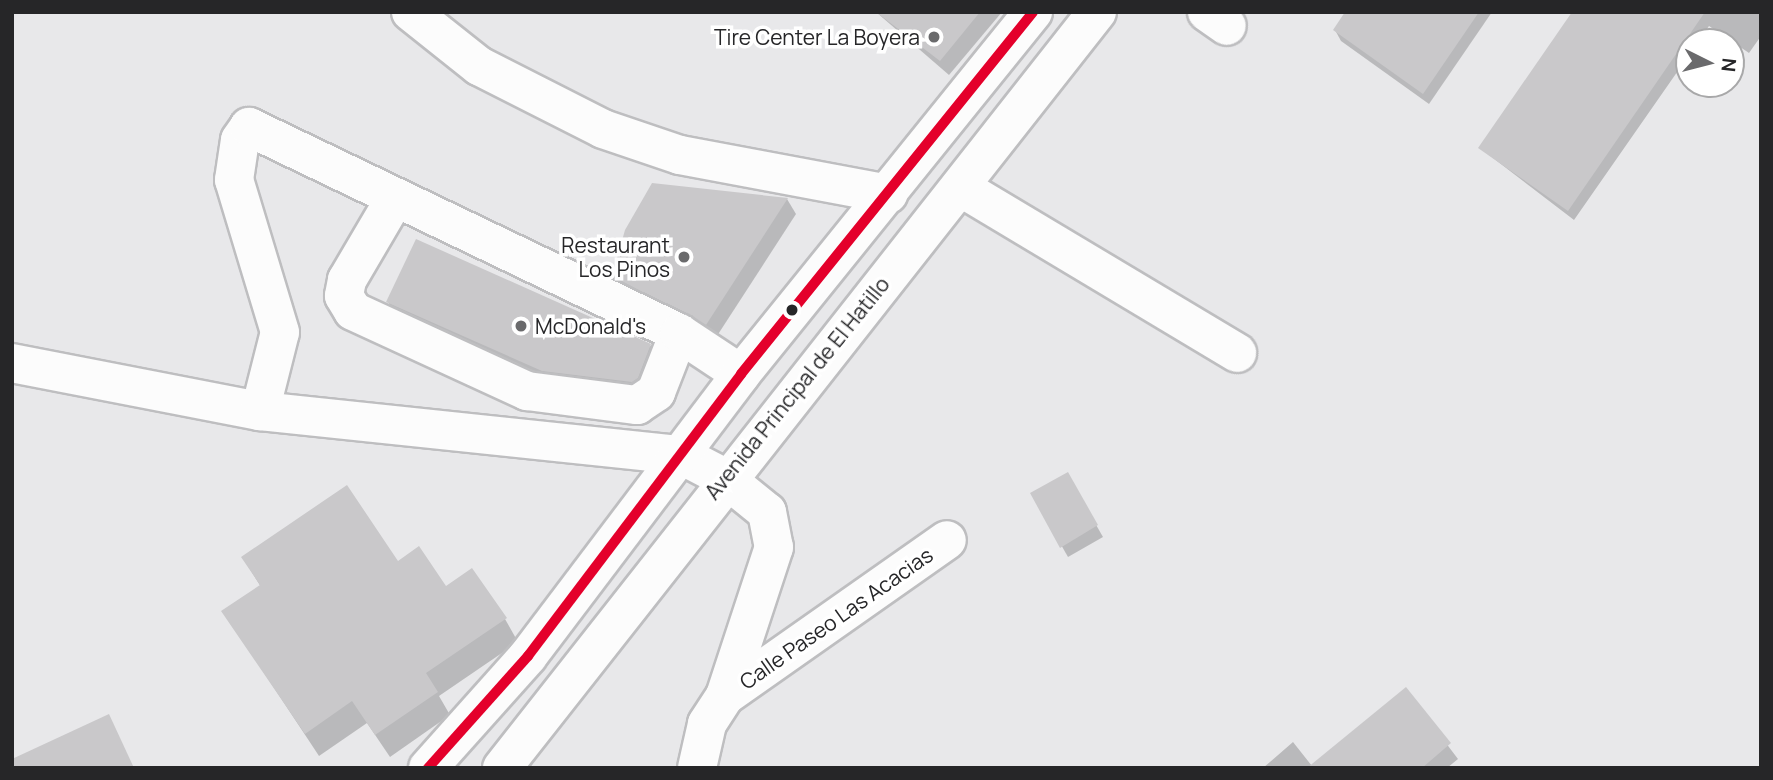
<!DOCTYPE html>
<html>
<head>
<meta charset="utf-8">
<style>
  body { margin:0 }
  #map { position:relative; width:1773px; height:780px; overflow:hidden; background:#e8e8ea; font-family:Manrope,sans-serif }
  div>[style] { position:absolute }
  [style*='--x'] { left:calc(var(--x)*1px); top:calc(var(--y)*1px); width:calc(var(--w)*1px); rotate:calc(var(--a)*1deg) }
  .shadow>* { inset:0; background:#0003 }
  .building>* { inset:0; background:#c9c8ca }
  .roads { filter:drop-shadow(2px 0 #bebec0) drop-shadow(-2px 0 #bebec0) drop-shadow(0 2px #bebec0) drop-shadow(0 -2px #bebec0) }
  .minor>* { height:38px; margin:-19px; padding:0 19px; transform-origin:19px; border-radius:19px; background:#fcfcfc }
  .major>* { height:38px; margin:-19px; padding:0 19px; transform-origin:19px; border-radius:19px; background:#fcfcfc }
  .bus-1>* { height:10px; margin:-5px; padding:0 5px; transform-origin:5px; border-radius:5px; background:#e4002b }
  .dots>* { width:19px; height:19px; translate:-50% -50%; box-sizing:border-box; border:4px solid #fff; border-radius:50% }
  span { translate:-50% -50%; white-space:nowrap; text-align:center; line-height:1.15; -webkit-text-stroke:7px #fff; paint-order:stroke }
  .poi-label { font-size:21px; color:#262628 }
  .right { translate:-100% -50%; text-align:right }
  .left { translate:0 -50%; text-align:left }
  .street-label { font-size:21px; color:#262628 }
  .frame { position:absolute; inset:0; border:14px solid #262628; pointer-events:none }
  .north { position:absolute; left:1675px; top:28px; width:70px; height:70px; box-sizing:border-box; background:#fff; border:2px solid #a8a8a9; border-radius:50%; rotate:96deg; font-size:19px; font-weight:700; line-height:28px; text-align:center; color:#262628 }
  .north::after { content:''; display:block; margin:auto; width:24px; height:32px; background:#6a6a6c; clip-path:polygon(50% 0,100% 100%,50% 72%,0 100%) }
</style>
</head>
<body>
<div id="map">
  <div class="shadow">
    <i style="clip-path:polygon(876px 12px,1002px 12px,949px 75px)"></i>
    <i style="clip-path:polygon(1348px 12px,1492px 12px,1429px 104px,1341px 41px,1335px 30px)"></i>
    <i style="clip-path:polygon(1574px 12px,1761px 12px,1761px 36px,1749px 53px,1709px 26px,1698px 42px,1689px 42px,1689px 55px,1574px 220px,1480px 148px)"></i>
    <i style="clip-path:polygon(653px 185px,787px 199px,796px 214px,715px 339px,622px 292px,613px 276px)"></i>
    <i style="clip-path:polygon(388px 302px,650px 345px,656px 356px,637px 392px,549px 381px,395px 313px)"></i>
    <i style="clip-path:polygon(1067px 474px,1103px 537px,1068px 557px,1032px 494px)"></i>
    <i style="clip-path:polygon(243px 558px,398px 563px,505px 619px,518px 642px,439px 696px,450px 715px,390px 757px,367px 723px,319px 756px,224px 612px,261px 587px)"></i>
    <i style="clip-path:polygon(1405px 689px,1458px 759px,1447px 768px,1263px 768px,1293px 742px,1312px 766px)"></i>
  </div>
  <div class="building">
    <i style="clip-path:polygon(876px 12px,980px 12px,940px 61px)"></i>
    <i style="clip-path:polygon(1345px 12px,1479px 12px,1423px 94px,1333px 30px)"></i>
    <i style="clip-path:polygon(1572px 12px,1705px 12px,1568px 211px,1478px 148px)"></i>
    <i style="clip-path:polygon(652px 183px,788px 198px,706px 325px,612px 276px,625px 230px)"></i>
    <i style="clip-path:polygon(416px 239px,651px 344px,638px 378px,632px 382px,542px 371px,386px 302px)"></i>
    <i style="clip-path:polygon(1068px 472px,1098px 525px,1060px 548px,1030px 493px)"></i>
    <i style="clip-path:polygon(347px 485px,398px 561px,419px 546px,446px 586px,472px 568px,507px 618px,426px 673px,438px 692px,375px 735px,352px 701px,305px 734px,221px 611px,260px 585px,241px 557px)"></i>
    <i style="clip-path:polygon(1406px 687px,1451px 743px,1422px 768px,1307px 768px)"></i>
    <i style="clip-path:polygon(109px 714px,134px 768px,12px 768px,12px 759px)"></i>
  </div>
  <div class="roads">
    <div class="minor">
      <i style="--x:411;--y:12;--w:87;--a:38.5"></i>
      <i style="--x:479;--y:66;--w:139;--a:26.9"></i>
      <i style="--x:603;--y:129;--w:81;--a:18.7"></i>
      <i style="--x:680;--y:155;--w:212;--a:10.6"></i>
      <i style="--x:1207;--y:12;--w:24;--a:35"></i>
      <i style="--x:960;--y:187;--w:323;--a:30.9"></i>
      <i style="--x:394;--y:200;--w:93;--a:120.4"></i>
      <i style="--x:347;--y:280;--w:16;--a:101"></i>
      <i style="--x:344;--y:296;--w:17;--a:59"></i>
      <i style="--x:353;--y:311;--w:192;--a:24.7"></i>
      <i style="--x:527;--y:391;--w:111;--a:7.3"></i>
      <i style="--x:637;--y:405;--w:23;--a:-34"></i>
      <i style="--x:656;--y:392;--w:63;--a:-68.7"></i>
      <i style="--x:12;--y:363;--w:253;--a:11"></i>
      <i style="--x:260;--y:411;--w:423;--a:6"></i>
      <i style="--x:681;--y:455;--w:50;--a:27.6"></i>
      <i style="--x:725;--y:478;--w:54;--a:39"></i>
      <i style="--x:767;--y:512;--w:36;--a:79"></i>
      <i style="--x:774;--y:547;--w:157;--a:108.2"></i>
      <i style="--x:725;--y:696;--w:33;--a:123"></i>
      <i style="--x:707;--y:724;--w:45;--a:102.8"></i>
      <i style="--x:260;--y:411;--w:81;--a:-75.8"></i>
      <i style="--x:280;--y:332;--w:159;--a:-106.8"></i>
      <i style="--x:234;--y:180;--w:40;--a:-81.5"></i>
      <i style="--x:240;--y:140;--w:16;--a:-55"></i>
      <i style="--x:249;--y:127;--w:477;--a:25.6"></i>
      <i style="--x:679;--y:333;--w:74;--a:33.5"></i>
      <i style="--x:725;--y:696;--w:271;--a:-35.1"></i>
    </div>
    <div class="major">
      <i style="--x:428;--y:768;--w:150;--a:-48.2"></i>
      <i style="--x:528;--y:656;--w:353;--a:-52.9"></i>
      <i style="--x:741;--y:374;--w:465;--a:-51.1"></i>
      <i style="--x:502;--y:768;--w:962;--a:-51.8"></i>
    </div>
  </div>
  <div class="bus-1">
    <i style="--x:428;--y:768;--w:150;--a:-48.2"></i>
    <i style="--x:528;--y:656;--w:353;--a:-52.9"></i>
    <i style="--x:741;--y:374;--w:465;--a:-51.1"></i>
  </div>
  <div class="dots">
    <i style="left:934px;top:37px;background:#6a6a6c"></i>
    <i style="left:684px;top:257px;background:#6a6a6c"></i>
    <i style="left:792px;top:310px;background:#262628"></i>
    <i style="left:521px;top:326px;background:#6a6a6c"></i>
  </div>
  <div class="poi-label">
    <span class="right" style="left:920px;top:37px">Tire Center La Boyera</span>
    <span class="right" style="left:670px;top:257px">Restaurant<br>Los Pinos</span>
    <span class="left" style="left:535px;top:326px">McDonald's</span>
  </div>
  <div class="street-label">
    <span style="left:797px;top:388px;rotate:-51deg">Avenida Principal de El Hatillo</span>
    <span style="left:836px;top:618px;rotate:-35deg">Calle Paseo Las Acacias</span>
  </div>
  <div class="frame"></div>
  <div class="north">N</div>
</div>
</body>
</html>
